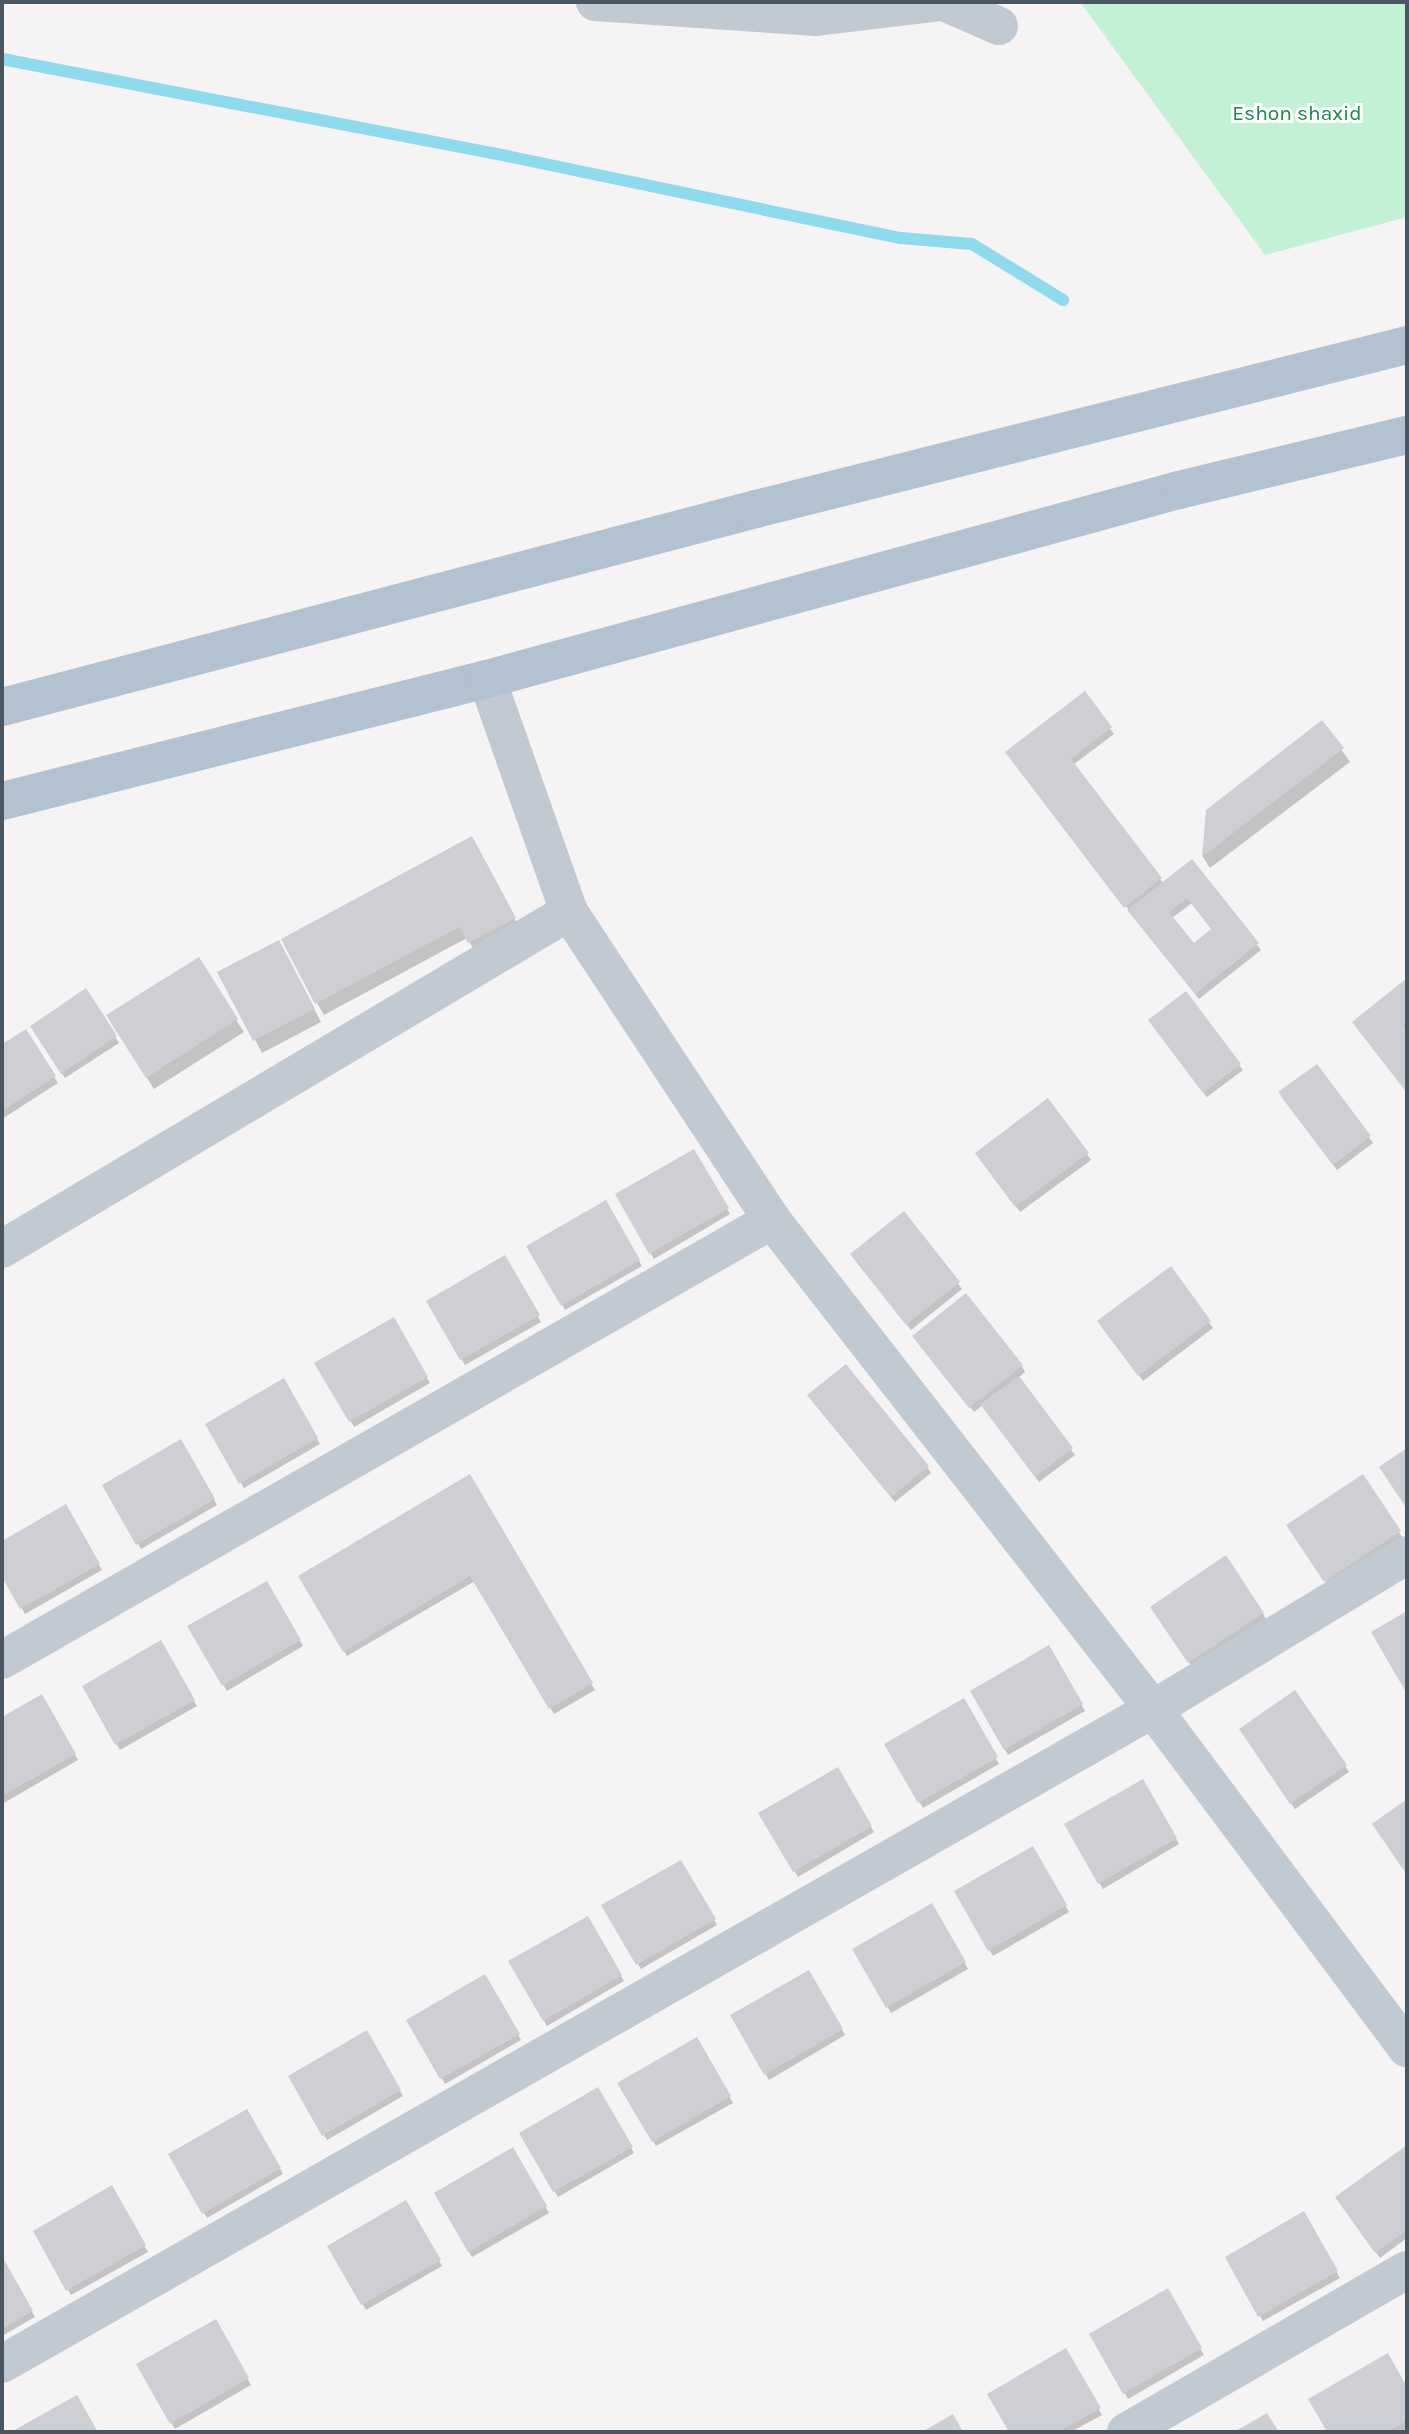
<!DOCTYPE html>
<html>
<head>
<meta charset="utf-8">
<style>
  body { margin:0 }
  #map { position:relative; width:1409px; height:2434px; overflow:hidden; background:#f5f3f3; font-family:Karla,sans-serif }
  div>[style] { position:absolute }
  [style*='--x'] { left:calc(var(--x)*1px); top:calc(var(--y)*1px); width:calc(var(--w)*1px); rotate:calc(var(--a)*1deg) }
  .green>* { inset:0; background:#c3f1d5 }
  .shadow>* { inset:0; background:#0003 }
  .stream>* { height:12px; margin:-6px; padding:0 6px; transform-origin:6px; border-radius:6px; background:#90daee }
  .building>* { inset:0; background:#cdcfd5 }
  .street>* { height:38px; margin:-19px; padding:0 19px; transform-origin:19px; border-radius:19px; background:#c1cad2 }
  .primary>* { height:38px; margin:-19px; padding:0 19px; transform-origin:19px; border-radius:19px; background:#b3c2d1 }
  span { translate:-50% -50%; white-space:nowrap; text-align:center; line-height:1.15; -webkit-text-stroke:6px #fff; paint-order:stroke }
  .park-label { font-size:21px; color:#17864f }
  .frame { position:absolute; inset:0; border:4px solid #4a5661; pointer-events:none }
</style>
</head>
<body>
<div id="map">
  <div class="green">
    <i style="clip-path:polygon(1080px 2px,1407px 2px,1407px 217px,1265px 255px)"></i>
  </div>
  <div class="shadow">
    <i style="clip-path:polygon(evenodd,1084px 694px,1114px 734px,1073px 765px,1163px 883px,1191px 861px,1261px 950px,1199px 999px,1010px 758px,1084px 694px,1192px 903px,1213px 930px,1194px 945px,1172px 918px,1192px 903px)"></i>
    <i style="clip-path:polygon(1322px 723px,1350px 762px,1210px 868px,1203px 857px,1208px 811px)"></i>
    <i style="clip-path:polygon(479px 851px,521px 931px,477px 955px,467px 938px,324px 1015px,317px 1003px)"></i>
    <i style="clip-path:polygon(286px 955px,321px 1022px,262px 1053px,220px 973px)"></i>
    <i style="clip-path:polygon(1407px 981px,1405px 1032px,1407px 1092px,1354px 1022px)"></i>
    <i style="clip-path:polygon(86px 991px,119px 1043px,65px 1078px,32px 1026px)"></i>
    <i style="clip-path:polygon(236px 1020px,244px 1032px,154px 1089px,115px 1028px)"></i>
    <i style="clip-path:polygon(1153px 1026px,1239px 1065px,1243px 1070px,1207px 1097px)"></i>
    <i style="clip-path:polygon(25px 1031px,58px 1083px,2px 1119px,2px 1046px)"></i>
    <i style="clip-path:polygon(1316px 1066px,1373px 1143px,1337px 1170px,1283px 1099px)"></i>
    <i style="clip-path:polygon(1048px 1100px,1091px 1160px,1020px 1212px,980px 1159px)"></i>
    <i style="clip-path:polygon(694px 1151px,730px 1214px,654px 1259px,617px 1195px)"></i>
    <i style="clip-path:polygon(605px 1202px,642px 1266px,565px 1310px,529px 1247px)"></i>
    <i style="clip-path:polygon(903px 1213px,962px 1289px,911px 1330px,855px 1260px)"></i>
    <i style="clip-path:polygon(505px 1258px,541px 1322px,465px 1365px,428px 1302px)"></i>
    <i style="clip-path:polygon(1170px 1269px,1213px 1328px,1143px 1381px,1103px 1327px)"></i>
    <i style="clip-path:polygon(966px 1296px,1022px 1366px,1025px 1372px,1018px 1378px,1075px 1455px,1039px 1482px,983px 1405px,974px 1412px,918px 1342px)"></i>
    <i style="clip-path:polygon(394px 1320px,430px 1383px,354px 1427px,317px 1363px)"></i>
    <i style="clip-path:polygon(284px 1381px,320px 1444px,244px 1488px,207px 1424px)"></i>
    <i style="clip-path:polygon(813px 1402px,927px 1467px,931px 1473px,895px 1502px)"></i>
    <i style="clip-path:polygon(180px 1441px,217px 1505px,141px 1549px,104px 1485px)"></i>
    <i style="clip-path:polygon(469px 1476px,595px 1690px,554px 1714px,475px 1581px,347px 1656px,300px 1576px)"></i>
    <i style="clip-path:polygon(65px 1507px,102px 1570px,25px 1614px,2px 1573px,2px 1543px)"></i>
    <i style="clip-path:polygon(1292px 1531px,1399px 1532px,1402px 1537px,1329px 1586px)"></i>
    <i style="clip-path:polygon(267px 1583px,303px 1646px,227px 1691px,190px 1627px)"></i>
    <i style="clip-path:polygon(1155px 1613px,1263px 1614px,1266px 1619px,1193px 1668px)"></i>
    <i style="clip-path:polygon(160px 1642px,197px 1706px,120px 1750px,84px 1687px)"></i>
    <i style="clip-path:polygon(1048px 1647px,1085px 1711px,1008px 1755px,972px 1691px)"></i>
    <i style="clip-path:polygon(1295px 1692px,1349px 1772px,1295px 1809px,1244px 1735px)"></i>
    <i style="clip-path:polygon(42px 1696px,78px 1760px,2px 1804px,2px 1719px)"></i>
    <i style="clip-path:polygon(963px 1700px,999px 1764px,923px 1808px,886px 1744px)"></i>
    <i style="clip-path:polygon(837px 1769px,874px 1832px,798px 1877px,761px 1813px)"></i>
    <i style="clip-path:polygon(1143px 1781px,1179px 1844px,1103px 1889px,1066px 1825px)"></i>
    <i style="clip-path:polygon(1033px 1849px,1069px 1912px,993px 1956px,956px 1892px)"></i>
    <i style="clip-path:polygon(681px 1862px,717px 1925px,641px 1969px,604px 1906px)"></i>
    <i style="clip-path:polygon(931px 1905px,968px 1969px,891px 2013px,855px 1949px)"></i>
    <i style="clip-path:polygon(588px 1918px,624px 1981px,547px 2026px,511px 1962px)"></i>
    <i style="clip-path:polygon(809px 1972px,845px 2035px,769px 2080px,732px 2016px)"></i>
    <i style="clip-path:polygon(485px 1976px,521px 2040px,445px 2084px,408px 2021px)"></i>
    <i style="clip-path:polygon(366px 2033px,403px 2096px,327px 2140px,290px 2077px)"></i>
    <i style="clip-path:polygon(696px 2039px,733px 2103px,656px 2146px,620px 2083px)"></i>
    <i style="clip-path:polygon(598px 2089px,634px 2153px,558px 2197px,521px 2134px)"></i>
    <i style="clip-path:polygon(247px 2111px,283px 2174px,207px 2218px,170px 2155px)"></i>
    <i style="clip-path:polygon(1407px 2148px,1407px 2238px,1380px 2258px,1338px 2198px)"></i>
    <i style="clip-path:polygon(512px 2149px,549px 2213px,472px 2257px,436px 2193px)"></i>
    <i style="clip-path:polygon(111px 2188px,148px 2252px,71px 2295px,35px 2232px)"></i>
    <i style="clip-path:polygon(406px 2202px,442px 2266px,366px 2310px,329px 2247px)"></i>
    <i style="clip-path:polygon(1303px 2214px,1340px 2278px,1263px 2321px,1227px 2258px)"></i>
    <i style="clip-path:polygon(2px 2259px,35px 2317px,2px 2336px)"></i>
    <i style="clip-path:polygon(1167px 2291px,1204px 2355px,1128px 2399px,1091px 2335px)"></i>
    <i style="clip-path:polygon(215px 2321px,251px 2385px,175px 2429px,138px 2365px)"></i>
    <i style="clip-path:polygon(1066px 2351px,1102px 2415px,1071px 2432px,1011px 2432px,990px 2395px)"></i>
    <i style="clip-path:polygon(1387px 2355px,1407px 2391px,1407px 2428px,1400px 2432px,1329px 2432px,1311px 2399px)"></i>
  </div>
  <div class="stream">
    <i style="--x:2;--y:59;--w:514;--a:10.87"></i>
    <i style="--x:507;--y:156;--w:402;--a:11.8"></i>
    <i style="--x:901;--y:238;--w:71;--a:4.8"></i>
    <i style="--x:972;--y:244;--w:107;--a:31.6"></i>
  </div>
  <div class="building">
    <i style="clip-path:polygon(1085px 691px,1112px 727px,1071px 759px,1162px 878px,1124px 908px,1005px 752px)"></i>
    <i style="clip-path:polygon(1322px 720px,1344px 748px,1202px 857px,1206px 810px)"></i>
    <i style="clip-path:polygon(472px 836px,516px 918px,468px 943px,459px 927px,315px 1004px,281px 939px)"></i>
    <i style="clip-path:polygon(evenodd,1192px 859px,1259px 943px,1195px 994px,1127px 910px,1192px 859px,1187px 898px,1211px 929px,1194px 943px,1169px 912px,1187px 898px)"></i>
    <i style="clip-path:polygon(279px 940px,315px 1009px,253px 1041px,217px 972px)"></i>
    <i style="clip-path:polygon(199px 957px,238px 1019px,146px 1078px,106px 1015px)"></i>
    <i style="clip-path:polygon(1407px 978px,1407px 1022px,1403px 1026px,1407px 1032px,1407px 1093px,1352px 1022px)"></i>
    <i style="clip-path:polygon(86px 988px,117px 1036px,61px 1074px,30px 1026px)"></i>
    <i style="clip-path:polygon(1186px 991px,1241px 1064px,1203px 1093px,1148px 1020px)"></i>
    <i style="clip-path:polygon(26px 1029px,56px 1076px,2px 1111px,2px 1044px)"></i>
    <i style="clip-path:polygon(1317px 1064px,1371px 1136px,1333px 1165px,1278px 1092px)"></i>
    <i style="clip-path:polygon(1048px 1098px,1089px 1153px,1015px 1207px,975px 1153px)"></i>
    <i style="clip-path:polygon(694px 1149px,729px 1208px,649px 1254px,615px 1194px)"></i>
    <i style="clip-path:polygon(606px 1200px,640px 1260px,561px 1306px,526px 1246px)"></i>
    <i style="clip-path:polygon(904px 1211px,960px 1282px,906px 1325px,850px 1254px)"></i>
    <i style="clip-path:polygon(505px 1255px,540px 1315px,460px 1360px,426px 1301px)"></i>
    <i style="clip-path:polygon(1171px 1266px,1211px 1321px,1138px 1376px,1097px 1321px)"></i>
    <i style="clip-path:polygon(966px 1293px,1023px 1365px,969px 1408px,912px 1336px)"></i>
    <i style="clip-path:polygon(394px 1317px,428px 1377px,349px 1422px,314px 1363px)"></i>
    <i style="clip-path:polygon(846px 1364px,929px 1466px,891px 1497px,807px 1395px)"></i>
    <i style="clip-path:polygon(1019px 1376px,1073px 1448px,1035px 1477px,980px 1404px)"></i>
    <i style="clip-path:polygon(284px 1378px,318px 1438px,239px 1484px,205px 1424px)"></i>
    <i style="clip-path:polygon(181px 1439px,215px 1499px,136px 1545px,102px 1485px)"></i>
    <i style="clip-path:polygon(1407px 1448px,1407px 1509px,1379px 1467px)"></i>
    <i style="clip-path:polygon(470px 1474px,593px 1683px,549px 1709px,470px 1576px,343px 1652px,298px 1576px)"></i>
    <i style="clip-path:polygon(1363px 1474px,1401px 1531px,1324px 1582px,1286px 1525px)"></i>
    <i style="clip-path:polygon(66px 1504px,100px 1564px,20px 1609px,2px 1577px,2px 1541px)"></i>
    <i style="clip-path:polygon(1226px 1555px,1264px 1613px,1188px 1663px,1150px 1607px)"></i>
    <i style="clip-path:polygon(267px 1581px,301px 1640px,222px 1686px,187px 1626px)"></i>
    <i style="clip-path:polygon(1407px 1611px,1407px 1694px,1371px 1632px)"></i>
    <i style="clip-path:polygon(161px 1640px,195px 1700px,115px 1745px,82px 1686px)"></i>
    <i style="clip-path:polygon(1049px 1645px,1083px 1704px,1004px 1750px,970px 1691px)"></i>
    <i style="clip-path:polygon(1295px 1690px,1347px 1765px,1290px 1804px,1239px 1729px)"></i>
    <i style="clip-path:polygon(42px 1694px,76px 1754px,2px 1796px,2px 1717px)"></i>
    <i style="clip-path:polygon(964px 1698px,998px 1757px,918px 1803px,884px 1744px)"></i>
    <i style="clip-path:polygon(838px 1767px,872px 1826px,793px 1872px,758px 1813px)"></i>
    <i style="clip-path:polygon(1143px 1779px,1177px 1838px,1098px 1884px,1064px 1824px)"></i>
    <i style="clip-path:polygon(1407px 1799px,1407px 1875px,1372px 1824px)"></i>
    <i style="clip-path:polygon(1033px 1846px,1067px 1905px,988px 1951px,954px 1891px)"></i>
    <i style="clip-path:polygon(681px 1860px,716px 1919px,636px 1965px,601px 1905px)"></i>
    <i style="clip-path:polygon(932px 1903px,966px 1962px,886px 2008px,852px 1949px)"></i>
    <i style="clip-path:polygon(588px 1916px,622px 1975px,543px 2021px,508px 1961px)"></i>
    <i style="clip-path:polygon(809px 1970px,843px 2029px,764px 2075px,730px 2015px)"></i>
    <i style="clip-path:polygon(485px 1974px,520px 2034px,440px 2079px,406px 2020px)"></i>
    <i style="clip-path:polygon(367px 2030px,401px 2090px,322px 2136px,288px 2076px)"></i>
    <i style="clip-path:polygon(697px 2037px,731px 2096px,652px 2142px,617px 2083px)"></i>
    <i style="clip-path:polygon(598px 2087px,633px 2147px,553px 2192px,519px 2133px)"></i>
    <i style="clip-path:polygon(247px 2109px,281px 2168px,202px 2214px,168px 2154px)"></i>
    <i style="clip-path:polygon(1407px 2145px,1407px 2230px,1375px 2253px,1335px 2197px)"></i>
    <i style="clip-path:polygon(513px 2147px,547px 2206px,468px 2252px,434px 2193px)"></i>
    <i style="clip-path:polygon(112px 2185px,146px 2245px,66px 2291px,33px 2231px)"></i>
    <i style="clip-path:polygon(406px 2200px,441px 2260px,361px 2305px,327px 2246px)"></i>
    <i style="clip-path:polygon(1304px 2211px,1338px 2271px,1258px 2317px,1225px 2257px)"></i>
    <i style="clip-path:polygon(2px 2256px,33px 2311px,2px 2329px)"></i>
    <i style="clip-path:polygon(1168px 2288px,1202px 2348px,1123px 2394px,1089px 2334px)"></i>
    <i style="clip-path:polygon(216px 2319px,249px 2378px,170px 2424px,136px 2364px)"></i>
    <i style="clip-path:polygon(1066px 2348px,1101px 2408px,1058px 2432px,1009px 2432px,987px 2394px)"></i>
    <i style="clip-path:polygon(1388px 2353px,1407px 2387px,1407px 2421px,1387px 2432px,1327px 2432px,1308px 2399px)"></i>
    <i style="clip-path:polygon(77px 2395px,98px 2432px,11px 2432px)"></i>
    <i style="clip-path:polygon(1267px 2413px,1279px 2432px,1234px 2432px)"></i>
    <i style="clip-path:polygon(953px 2414px,963px 2432px,922px 2432px)"></i>
  </div>
  <div class="street">
    <i style="--x:595;--y:2;--w:222;--a:3.9"></i>
    <i style="--x:816;--y:17;--w:127;--a:-6.8"></i>
    <i style="--x:944;--y:2;--w:60;--a:23.6"></i>
    <i style="--x:487;--y:679;--w:247;--a:70.6"></i>
    <i style="--x:569;--y:912;--w:369;--a:56.6"></i>
    <i style="--x:772;--y:1220;--w:620;--a:52.08"></i>
    <i style="--x:1153;--y:1709;--w:424;--a:53.2"></i>
    <i style="--x:2;--y:1249;--w:660;--a:-30.73"></i>
    <i style="--x:2;--y:1660;--w:887;--a:-29.74"></i>
    <i style="--x:2;--y:2364;--w:1324;--a:-29.64"></i>
    <i style="--x:1153;--y:1709;--w:297;--a:-31.2"></i>
    <i style="--x:1126;--y:2432;--w:324;--a:-30"></i>
  </div>
  <div class="primary">
    <i style="--x:2;--y:707;--w:780;--a:-14.71"></i>
    <i style="--x:756;--y:509;--w:671;--a:-14.14"></i>
    <i style="--x:2;--y:801;--w:500;--a:-14.12"></i>
    <i style="--x:487;--y:679;--w:717;--a:-15.28"></i>
    <i style="--x:1179;--y:490;--w:235;--a:-13.6"></i>
  </div>
  <div class="park-label">
    <span style="left:1297px;top:113px">Eshon shaxid</span>
  </div>
  <div class="frame"></div>
</div>
</body>
</html>
